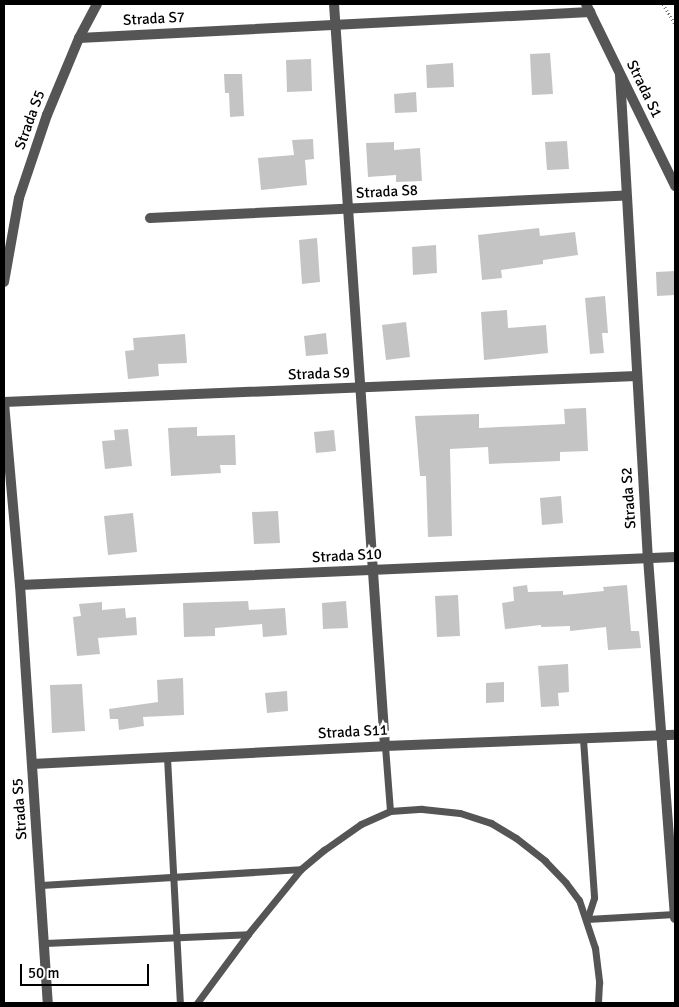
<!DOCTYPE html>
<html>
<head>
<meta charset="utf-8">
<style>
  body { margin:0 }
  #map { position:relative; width:679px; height:1007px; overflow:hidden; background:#fff; font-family:Signika,sans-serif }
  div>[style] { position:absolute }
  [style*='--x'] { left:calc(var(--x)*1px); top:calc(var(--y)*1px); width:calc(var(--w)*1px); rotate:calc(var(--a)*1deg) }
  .building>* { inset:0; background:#c4c4c4 }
  .path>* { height:3px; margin-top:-1.5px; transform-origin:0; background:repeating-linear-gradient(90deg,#777 0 1px,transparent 0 3.5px) }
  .service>* { height:7px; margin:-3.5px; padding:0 3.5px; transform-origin:3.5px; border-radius:3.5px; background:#555 }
  .minor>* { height:10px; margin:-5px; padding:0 5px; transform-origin:5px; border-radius:5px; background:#555 }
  span { translate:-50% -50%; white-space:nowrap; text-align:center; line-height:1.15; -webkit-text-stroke:5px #fff; paint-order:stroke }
  .street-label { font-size:15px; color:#000 }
  .frame { position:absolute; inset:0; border:5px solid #000; pointer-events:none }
  .scale { position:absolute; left:20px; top:964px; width:129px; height:22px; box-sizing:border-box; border:2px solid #000; border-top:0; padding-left:6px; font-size:15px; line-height:18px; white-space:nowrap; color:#000; -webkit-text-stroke:4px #fff; paint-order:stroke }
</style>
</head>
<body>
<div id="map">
  <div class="building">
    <i style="clip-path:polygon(550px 53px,553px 94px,532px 95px,530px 54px)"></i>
    <i style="clip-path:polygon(311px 59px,312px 91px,287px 92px,286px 60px)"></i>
    <i style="clip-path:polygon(453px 63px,454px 87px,427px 88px,426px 65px)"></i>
    <i style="clip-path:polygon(224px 74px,242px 74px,244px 116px,230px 117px,229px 93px,225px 93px)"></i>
    <i style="clip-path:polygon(416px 92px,417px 112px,395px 113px,394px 94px)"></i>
    <i style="clip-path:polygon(313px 139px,314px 159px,305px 160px,307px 185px,261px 190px,258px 158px,294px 155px,292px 140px)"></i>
    <i style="clip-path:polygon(567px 141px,569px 169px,547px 170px,545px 142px)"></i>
    <i style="clip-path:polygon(394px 142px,394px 150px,420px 148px,422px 181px,396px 182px,396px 175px,368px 177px,366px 143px)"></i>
    <i style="clip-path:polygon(539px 228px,540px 236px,575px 232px,578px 255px,543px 260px,543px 264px,501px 270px,502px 278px,482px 280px,478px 235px)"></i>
    <i style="clip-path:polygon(317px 238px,320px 282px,302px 284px,299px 240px)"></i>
    <i style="clip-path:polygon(436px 245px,437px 273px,413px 275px,412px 247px)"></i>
    <i style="clip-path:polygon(675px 271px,675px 295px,657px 296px,656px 272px)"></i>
    <i style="clip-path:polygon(605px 296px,608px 333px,602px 333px,604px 353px,590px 354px,585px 298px)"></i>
    <i style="clip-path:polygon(507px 310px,508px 328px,546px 325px,548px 353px,484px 360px,481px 312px)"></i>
    <i style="clip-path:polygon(406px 322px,410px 357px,386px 360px,382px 325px)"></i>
    <i style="clip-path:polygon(326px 333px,328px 354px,306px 356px,304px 336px)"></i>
    <i style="clip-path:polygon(185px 334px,187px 363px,158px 364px,159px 376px,128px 379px,125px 351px,134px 350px,133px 338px)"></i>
    <i style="clip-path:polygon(586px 408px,588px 451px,560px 452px,560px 461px,489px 464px,488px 447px,450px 449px,452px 536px,428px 537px,426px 476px,420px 476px,415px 416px,479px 414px,479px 428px,565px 424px,564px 409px)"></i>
    <i style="clip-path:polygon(197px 427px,197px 436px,235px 435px,236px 465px,220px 465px,221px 473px,171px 476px,168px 428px)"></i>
    <i style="clip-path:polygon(128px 429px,132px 466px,105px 469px,102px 441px,115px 440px,114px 430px)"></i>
    <i style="clip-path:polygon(334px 430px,336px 451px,316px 453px,314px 432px)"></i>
    <i style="clip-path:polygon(561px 496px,563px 523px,542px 525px,540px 498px)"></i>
    <i style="clip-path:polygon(278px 511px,280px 543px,254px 544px,252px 512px)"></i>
    <i style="clip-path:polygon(133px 513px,137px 552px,108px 555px,104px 516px)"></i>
    <i style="clip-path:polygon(527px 585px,528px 592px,563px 591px,563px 595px,604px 591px,603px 587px,627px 585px,631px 631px,639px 631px,641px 648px,608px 650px,606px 627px,570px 631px,570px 626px,541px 627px,541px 625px,505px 629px,502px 603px,514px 601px,513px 587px)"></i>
    <i style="clip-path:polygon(458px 595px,460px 636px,437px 637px,435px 596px)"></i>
    <i style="clip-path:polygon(248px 601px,249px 610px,285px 608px,287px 635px,263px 637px,262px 624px,215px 628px,215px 636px,184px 637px,183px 603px)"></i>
    <i style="clip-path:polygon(346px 601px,348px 628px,323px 629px,322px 603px)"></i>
    <i style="clip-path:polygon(102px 602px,102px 610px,125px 608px,126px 618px,136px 617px,137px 635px,98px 638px,100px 654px,77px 656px,73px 617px,81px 616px,79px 604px)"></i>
    <i style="clip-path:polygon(568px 664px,569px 692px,558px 693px,559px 706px,541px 707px,538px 666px)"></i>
    <i style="clip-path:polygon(183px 678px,184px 715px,143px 717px,144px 726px,119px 730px,118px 719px,110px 719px,109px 709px,158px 702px,157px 680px)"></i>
    <i style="clip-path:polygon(504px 682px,504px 702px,486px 703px,486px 683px)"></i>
    <i style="clip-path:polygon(82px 684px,85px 731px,52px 733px,50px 685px)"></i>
    <i style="clip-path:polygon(287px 691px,288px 711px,267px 713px,265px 693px)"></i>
  </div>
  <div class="path">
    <i style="--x:663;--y:4;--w:23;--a:59"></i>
  </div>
  <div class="service">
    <i style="--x:583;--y:739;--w:159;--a:86"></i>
    <i style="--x:594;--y:898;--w:22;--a:108"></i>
    <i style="--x:587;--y:919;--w:88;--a:-3.3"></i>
    <i style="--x:385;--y:746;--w:65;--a:85.6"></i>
    <i style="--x:167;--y:757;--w:246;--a:87"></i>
    <i style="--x:41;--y:885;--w:260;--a:-3.5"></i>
    <i style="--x:45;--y:943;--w:203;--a:-2.5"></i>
    <i style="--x:197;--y:1003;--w:86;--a:-53.5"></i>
    <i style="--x:248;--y:934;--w:84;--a:-50.8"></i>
    <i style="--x:301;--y:869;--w:30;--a:-40"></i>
    <i style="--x:324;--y:850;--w:45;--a:-35.1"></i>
    <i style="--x:361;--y:824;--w:32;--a:-24"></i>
    <i style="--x:390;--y:811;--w:32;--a:-4"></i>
    <i style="--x:422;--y:809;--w:38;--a:6"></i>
    <i style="--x:460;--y:813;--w:33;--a:18"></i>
    <i style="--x:491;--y:823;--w:29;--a:31"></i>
    <i style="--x:516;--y:838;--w:37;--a:38"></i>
    <i style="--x:545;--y:861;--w:30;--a:46"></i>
    <i style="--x:566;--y:883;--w:21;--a:53"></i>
    <i style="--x:579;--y:900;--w:51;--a:71.6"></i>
    <i style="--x:595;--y:948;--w:35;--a:83"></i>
    <i style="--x:599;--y:983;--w:20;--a:93"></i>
  </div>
  <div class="minor">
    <i style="--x:334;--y:4;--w:744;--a:86.07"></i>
    <i style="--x:586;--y:4;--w:203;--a:63.9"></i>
    <i style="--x:79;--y:38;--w:512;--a:-2.91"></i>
    <i style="--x:620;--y:75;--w:484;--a:86.7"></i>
    <i style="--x:648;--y:558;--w:361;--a:85.7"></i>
    <i style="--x:150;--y:218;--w:476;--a:-2.7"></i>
    <i style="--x:4;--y:282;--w:85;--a:-79.9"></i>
    <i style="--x:19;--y:198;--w:88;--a:-71.4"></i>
    <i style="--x:47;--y:115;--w:83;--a:-67.4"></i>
    <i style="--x:79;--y:38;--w:38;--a:-62"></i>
    <i style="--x:4;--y:402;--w:633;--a:-2.36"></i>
    <i style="--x:4;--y:403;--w:183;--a:85"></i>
    <i style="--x:20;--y:585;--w:419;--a:86.2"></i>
    <i style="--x:20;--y:585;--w:656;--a:-2.45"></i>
    <i style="--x:32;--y:764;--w:353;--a:-2.9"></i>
    <i style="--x:385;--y:746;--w:290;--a:-2.2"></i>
  </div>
  <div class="street-label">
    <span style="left:154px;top:19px;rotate:-3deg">Strada S7</span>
    <span style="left:644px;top:89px;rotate:64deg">Strada S1</span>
    <span style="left:30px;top:120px;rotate:-70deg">Strada S5</span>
    <span style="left:387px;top:192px;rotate:-3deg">Strada S8</span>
    <span style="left:319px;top:374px;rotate:-2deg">Strada S9</span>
    <span style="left:629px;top:498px;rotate:-94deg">Strada S2</span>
    <span style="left:347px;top:556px;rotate:-3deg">Strada S10</span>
    <span style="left:353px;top:732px;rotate:-3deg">Strada S11</span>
    <span style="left:20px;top:809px;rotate:-94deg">Strada S5</span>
  </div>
  <div class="frame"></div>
  <div class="scale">50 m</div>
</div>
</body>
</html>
